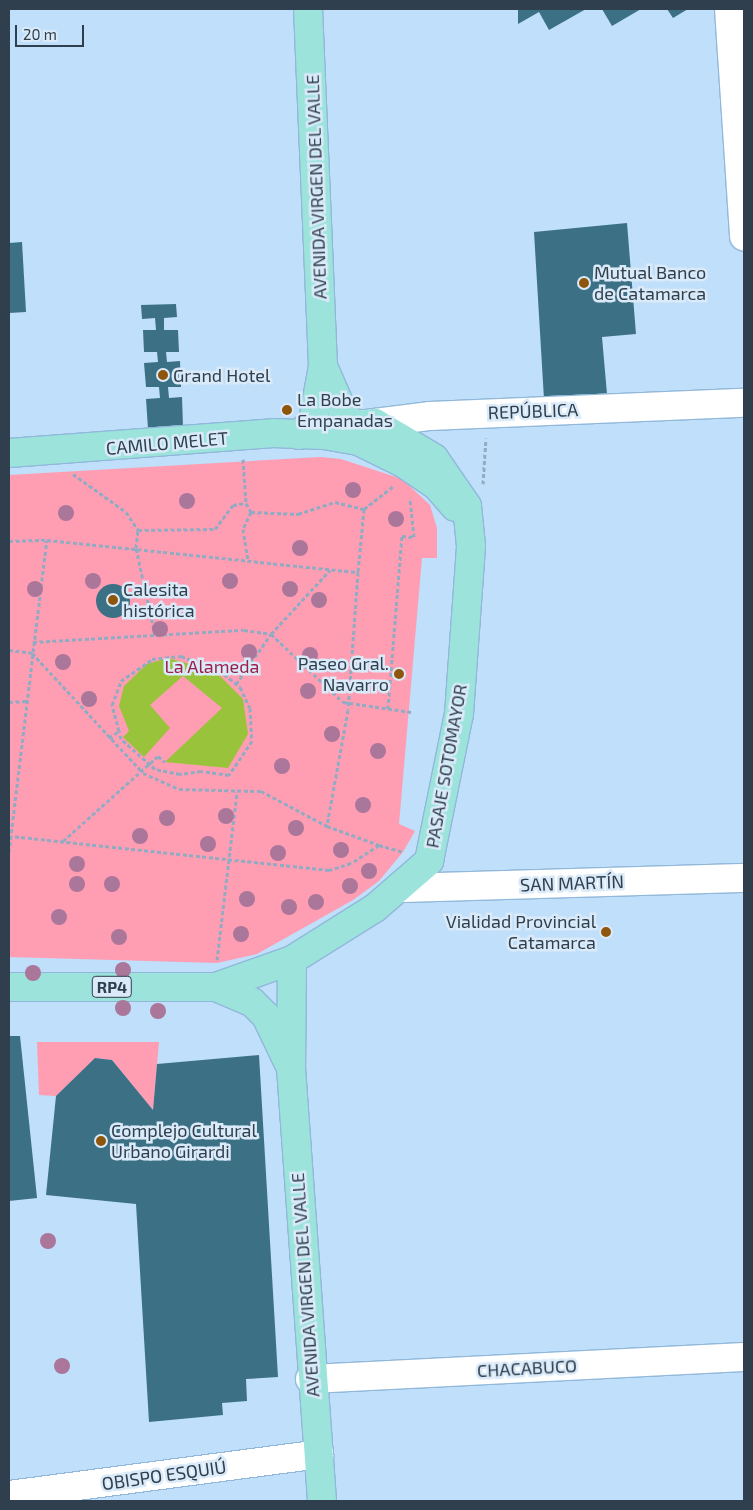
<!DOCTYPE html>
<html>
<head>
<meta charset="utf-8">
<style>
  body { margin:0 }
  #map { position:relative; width:753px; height:1510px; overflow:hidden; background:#bfdffb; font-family:"Exo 2",sans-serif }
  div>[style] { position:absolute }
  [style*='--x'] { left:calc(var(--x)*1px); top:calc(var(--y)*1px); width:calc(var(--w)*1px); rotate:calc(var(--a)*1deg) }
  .green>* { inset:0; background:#ff9db3 }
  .water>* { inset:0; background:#98c33a }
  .building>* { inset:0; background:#3c7085 }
  .round { border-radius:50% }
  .path>* { height:3px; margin-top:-1.5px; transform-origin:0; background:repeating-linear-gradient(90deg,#91abc3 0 4px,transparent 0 6.5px) }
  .roads { filter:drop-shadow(1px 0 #91b8da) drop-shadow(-1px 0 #91b8da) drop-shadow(0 1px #91b8da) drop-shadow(0 -1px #91b8da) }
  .minor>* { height:28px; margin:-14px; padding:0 14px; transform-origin:14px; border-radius:14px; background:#fff }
  .primary>* { height:28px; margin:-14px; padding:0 14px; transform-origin:14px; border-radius:14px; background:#9ce3dc }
  .trees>* { width:16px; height:16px; margin:-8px; border-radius:50%; background:#aa769a }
  .dots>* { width:14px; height:14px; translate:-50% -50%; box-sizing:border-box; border:2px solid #daeaf8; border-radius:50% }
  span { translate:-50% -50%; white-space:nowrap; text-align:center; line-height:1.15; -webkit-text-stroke:5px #daeaf8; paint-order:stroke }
  .shield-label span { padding:1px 4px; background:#daeaf8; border:1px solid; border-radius:4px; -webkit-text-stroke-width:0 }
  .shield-label { font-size:16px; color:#2f3f4d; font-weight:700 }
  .street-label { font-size:18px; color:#2f3f4d }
  .poi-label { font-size:18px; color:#2f3f4d }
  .left { translate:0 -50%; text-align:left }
  .right { translate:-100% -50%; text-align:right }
  .park-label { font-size:18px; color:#99204b }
  .frame { position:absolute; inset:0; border:10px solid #2f3f4d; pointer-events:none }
  .scale { position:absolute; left:15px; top:25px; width:69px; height:22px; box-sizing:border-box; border:2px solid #2f3f4d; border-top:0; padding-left:6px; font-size:15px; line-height:18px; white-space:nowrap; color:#2f3f4d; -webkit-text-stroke:4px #daeaf8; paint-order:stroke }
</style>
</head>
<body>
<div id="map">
  <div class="green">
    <i style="clip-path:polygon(320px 457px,341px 459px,402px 479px,430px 505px,437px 528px,437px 558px,422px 558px,399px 824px,415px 831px,403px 852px,379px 881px,353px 900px,257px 954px,217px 963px,9px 957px,9px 475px)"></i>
    <i style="clip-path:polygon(37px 1042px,159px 1042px,153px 1110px,112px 1060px,96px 1058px,56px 1096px,39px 1095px)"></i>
  </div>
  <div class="water">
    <i style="clip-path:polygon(168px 658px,215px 671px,243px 699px,248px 734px,228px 768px,165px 762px,222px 708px,183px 676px,150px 705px,170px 728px,144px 757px,123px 737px,129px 731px,119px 706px,124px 686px,147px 664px)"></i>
  </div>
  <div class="building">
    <i style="clip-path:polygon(518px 9px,586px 9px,549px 30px,539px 12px,518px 24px)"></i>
    <i style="clip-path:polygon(602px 9px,641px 9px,612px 26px)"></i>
    <i style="clip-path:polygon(667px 9px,688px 9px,673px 18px)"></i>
    <i style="clip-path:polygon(627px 223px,636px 334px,602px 337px,607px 394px,544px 399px,534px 232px)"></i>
    <i style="clip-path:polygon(22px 242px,26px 312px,9px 313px,9px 243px)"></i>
    <i style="clip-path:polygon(176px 304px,177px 317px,164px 318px,164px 330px,178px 330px,179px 352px,166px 352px,167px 362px,180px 361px,181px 387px,168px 387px,169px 398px,182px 397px,183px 427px,148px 429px,146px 399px,160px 398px,159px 387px,146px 387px,144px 363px,158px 362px,157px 352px,144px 352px,143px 330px,156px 330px,155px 318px,142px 319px,141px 305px)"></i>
    <i class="round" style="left:96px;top:584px;width:34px;height:34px"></i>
    <i style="clip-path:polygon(9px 1036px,20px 1036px,37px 1198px,9px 1201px)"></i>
    <i style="clip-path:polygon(259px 1055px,278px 1377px,246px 1379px,247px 1401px,222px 1403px,223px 1415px,149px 1422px,136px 1204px,46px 1195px,56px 1096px,95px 1058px,112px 1060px,153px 1110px,157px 1064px)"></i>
  </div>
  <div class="path">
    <i style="--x:243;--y:459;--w:44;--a:86.1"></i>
    <i style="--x:246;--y:503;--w:10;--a:61"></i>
    <i style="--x:251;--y:512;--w:19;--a:115"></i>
    <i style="--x:243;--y:529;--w:31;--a:81"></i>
    <i style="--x:73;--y:474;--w:65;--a:35.6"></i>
    <i style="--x:126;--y:512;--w:22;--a:56"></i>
    <i style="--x:483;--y:484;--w:46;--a:-86.3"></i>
    <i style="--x:364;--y:509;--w:37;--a:-38"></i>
    <i style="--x:251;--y:512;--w:47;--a:2.4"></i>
    <i style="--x:298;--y:514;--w:39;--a:-18"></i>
    <i style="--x:335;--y:502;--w:30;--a:14"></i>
    <i style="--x:364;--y:509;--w:63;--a:95.4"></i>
    <i style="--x:9;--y:541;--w:38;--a:-2"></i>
    <i style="--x:47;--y:540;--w:313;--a:5.9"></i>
    <i style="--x:358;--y:572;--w:138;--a:94.1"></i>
    <i style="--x:348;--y:710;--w:118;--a:100.3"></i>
    <i style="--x:327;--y:826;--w:55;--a:20.1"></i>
    <i style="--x:379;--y:845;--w:33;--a:147"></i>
    <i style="--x:351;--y:863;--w:23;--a:162"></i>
    <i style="--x:329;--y:870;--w:320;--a:-173.9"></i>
    <i style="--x:155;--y:635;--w:89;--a:-102.3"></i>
    <i style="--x:136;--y:548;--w:18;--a:-84"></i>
    <i style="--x:138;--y:530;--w:77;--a:-0.7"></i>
    <i style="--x:215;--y:529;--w:30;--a:-53"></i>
    <i style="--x:233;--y:505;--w:13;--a:-9"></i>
    <i style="--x:33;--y:642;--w:211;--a:-3.3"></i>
    <i style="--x:244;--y:630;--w:27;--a:8"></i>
    <i style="--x:271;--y:634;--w:99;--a:43.4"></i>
    <i style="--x:343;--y:702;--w:69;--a:8.4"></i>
    <i style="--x:9;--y:650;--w:23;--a:7"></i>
    <i style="--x:32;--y:653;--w:163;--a:47.2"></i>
    <i style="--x:143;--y:773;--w:39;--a:24"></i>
    <i style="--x:179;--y:789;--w:82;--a:1.4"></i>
    <i style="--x:261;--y:791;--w:75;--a:27.9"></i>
    <i style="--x:236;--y:684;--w:61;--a:-55"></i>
    <i style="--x:271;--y:634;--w:87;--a:-47.3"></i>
    <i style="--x:9;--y:702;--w:18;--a:-3"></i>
    <i style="--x:388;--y:709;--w:174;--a:-85.4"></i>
    <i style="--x:402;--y:536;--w:12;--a:5"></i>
    <i style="--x:414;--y:537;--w:39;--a:-96"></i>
    <i style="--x:109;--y:738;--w:12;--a:-35"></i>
    <i style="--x:119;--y:731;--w:27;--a:-105"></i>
    <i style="--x:112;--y:705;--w:26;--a:-69"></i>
    <i style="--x:121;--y:681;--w:38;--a:-35"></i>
    <i style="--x:152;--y:659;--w:29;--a:-6"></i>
    <i style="--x:181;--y:656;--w:40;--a:20.2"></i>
    <i style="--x:219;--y:670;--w:27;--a:39"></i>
    <i style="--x:240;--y:687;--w:23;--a:65"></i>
    <i style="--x:250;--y:708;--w:33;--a:87"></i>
    <i style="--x:252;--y:741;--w:41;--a:124.1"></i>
    <i style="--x:229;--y:775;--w:28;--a:-172"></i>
    <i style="--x:201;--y:771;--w:21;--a:172"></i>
    <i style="--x:180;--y:774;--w:25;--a:-169"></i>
    <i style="--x:155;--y:769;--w:45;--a:-138.6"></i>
    <i style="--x:121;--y:739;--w:8;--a:-104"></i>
    <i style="--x:63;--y:841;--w:127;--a:-41.8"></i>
    <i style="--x:158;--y:756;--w:9;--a:41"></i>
    <i style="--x:379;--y:845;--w:25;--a:16"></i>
    <i style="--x:9;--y:852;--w:314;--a:-83.1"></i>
    <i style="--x:217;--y:960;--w:169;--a:-83.2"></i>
  </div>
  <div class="roads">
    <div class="minor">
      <i style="--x:729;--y:9;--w:228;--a:86.2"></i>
      <i style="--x:359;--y:425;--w:72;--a:-7.2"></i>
      <i style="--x:430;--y:416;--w:314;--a:-2.4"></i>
      <i style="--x:401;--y:888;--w:343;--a:-1.7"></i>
      <i style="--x:310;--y:1379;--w:435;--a:-2.9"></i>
      <i style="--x:9;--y:1495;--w:313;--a:-7.5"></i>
    </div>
    <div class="primary">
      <i style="--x:299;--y:435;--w:20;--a:-45"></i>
      <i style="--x:313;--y:421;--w:56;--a:-79.7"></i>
      <i style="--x:323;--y:366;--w:357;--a:-92.4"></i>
      <i style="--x:9;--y:453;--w:265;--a:-4.3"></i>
      <i style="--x:273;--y:433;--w:51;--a:2.2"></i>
      <i style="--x:324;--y:435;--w:35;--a:10"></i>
      <i style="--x:358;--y:441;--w:50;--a:26.1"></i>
      <i style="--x:403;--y:463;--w:40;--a:34"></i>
      <i style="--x:436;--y:485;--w:29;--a:49"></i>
      <i style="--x:292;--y:960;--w:108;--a:90.5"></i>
      <i style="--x:291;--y:1068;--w:434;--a:85.9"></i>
      <i style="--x:9;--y:987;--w:207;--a:0"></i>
      <i style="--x:216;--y:987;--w:81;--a:-19.6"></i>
      <i style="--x:292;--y:960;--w:98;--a:-32.1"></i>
      <i style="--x:375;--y:908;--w:72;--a:-41"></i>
      <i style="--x:429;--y:861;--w:150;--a:-78.5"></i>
      <i style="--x:459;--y:714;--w:168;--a:-85.9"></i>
      <i style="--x:471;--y:546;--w:40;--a:-95.7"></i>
      <i style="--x:467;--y:506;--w:58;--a:-124.5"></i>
      <i style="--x:434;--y:458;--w:69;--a:-149.3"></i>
      <i style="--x:375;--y:423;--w:16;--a:173"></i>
      <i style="--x:359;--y:425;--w:14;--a:-155"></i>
      <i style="--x:346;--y:419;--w:58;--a:-113.5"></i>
      <i style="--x:216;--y:987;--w:39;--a:23"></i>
      <i style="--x:252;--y:1002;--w:20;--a:45"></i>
      <i style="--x:266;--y:1016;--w:51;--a:64.4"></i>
    </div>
  </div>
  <div class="trees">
    <i style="left:353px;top:490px"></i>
    <i style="left:187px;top:501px"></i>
    <i style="left:66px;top:513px"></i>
    <i style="left:396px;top:519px"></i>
    <i style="left:300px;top:548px"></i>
    <i style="left:93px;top:581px"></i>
    <i style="left:230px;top:581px"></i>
    <i style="left:35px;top:589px"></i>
    <i style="left:290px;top:589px"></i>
    <i style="left:319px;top:600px"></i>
    <i style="left:160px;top:629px"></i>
    <i style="left:249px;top:652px"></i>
    <i style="left:310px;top:655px"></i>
    <i style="left:63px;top:662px"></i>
    <i style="left:308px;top:691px"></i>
    <i style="left:89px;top:699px"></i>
    <i style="left:332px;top:734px"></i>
    <i style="left:378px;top:751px"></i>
    <i style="left:282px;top:766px"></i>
    <i style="left:363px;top:805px"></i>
    <i style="left:226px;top:816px"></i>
    <i style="left:167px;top:818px"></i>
    <i style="left:296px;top:828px"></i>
    <i style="left:140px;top:836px"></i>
    <i style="left:208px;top:844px"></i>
    <i style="left:341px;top:850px"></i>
    <i style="left:278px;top:853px"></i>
    <i style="left:77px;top:864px"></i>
    <i style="left:369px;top:871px"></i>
    <i style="left:77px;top:884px"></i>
    <i style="left:112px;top:884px"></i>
    <i style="left:350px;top:886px"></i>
    <i style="left:247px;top:899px"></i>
    <i style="left:316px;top:902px"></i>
    <i style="left:289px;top:907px"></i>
    <i style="left:59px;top:917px"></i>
    <i style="left:241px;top:934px"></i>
    <i style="left:119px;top:937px"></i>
    <i style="left:123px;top:970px"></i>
    <i style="left:33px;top:973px"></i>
    <i style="left:123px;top:1008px"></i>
    <i style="left:158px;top:1011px"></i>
    <i style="left:48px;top:1241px"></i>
    <i style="left:62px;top:1366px"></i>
  </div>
  <div class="dots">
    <i style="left:584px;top:283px;background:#8e560d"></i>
    <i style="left:163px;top:375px;background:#8e560d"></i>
    <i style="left:287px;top:410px;background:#8e560d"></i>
    <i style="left:113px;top:600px;background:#8e560d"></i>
    <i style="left:399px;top:674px;background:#8e560d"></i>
    <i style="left:606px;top:932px;background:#8e560d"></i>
    <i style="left:101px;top:1141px;background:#8e560d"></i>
  </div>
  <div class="shield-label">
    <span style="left:112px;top:987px">RP4</span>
  </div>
  <div class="street-label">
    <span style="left:316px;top:187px;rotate:-92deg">AVENIDA VIRGEN DEL VALLE</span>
    <span style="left:533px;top:411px;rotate:-2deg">REPÚBLICA</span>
    <span style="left:167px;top:443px;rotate:-5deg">CAMILO MELET</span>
    <span style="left:446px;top:766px;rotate:-80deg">PASAJE SOTOMAYOR</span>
    <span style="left:572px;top:883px;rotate:-2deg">SAN MARTÍN</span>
    <span style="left:305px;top:1285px;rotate:-94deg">AVENIDA VIRGEN DEL VALLE</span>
    <span style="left:527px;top:1368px;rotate:-3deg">CHACABUCO</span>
    <span style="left:164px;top:1475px;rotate:-8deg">OBISPO ESQUIÚ</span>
  </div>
  <div class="poi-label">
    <span class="left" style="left:594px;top:283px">Mutual Banco<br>de Catamarca</span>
    <span class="left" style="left:173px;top:375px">Grand Hotel</span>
    <span class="left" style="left:297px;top:410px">La Bobe<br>Empanadas</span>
    <span class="left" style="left:123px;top:600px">Calesita<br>histórica</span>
    <span class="right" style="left:389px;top:674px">Paseo Gral.<br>Navarro</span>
    <span class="right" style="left:596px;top:932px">Vialidad Provincial<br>Catamarca</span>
    <span class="left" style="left:111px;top:1141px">Complejo Cultural<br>Urbano Girardi</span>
  </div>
  <div class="park-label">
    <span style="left:212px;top:666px">La Alameda</span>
  </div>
  <div class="frame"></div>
  <div class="scale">20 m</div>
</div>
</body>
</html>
